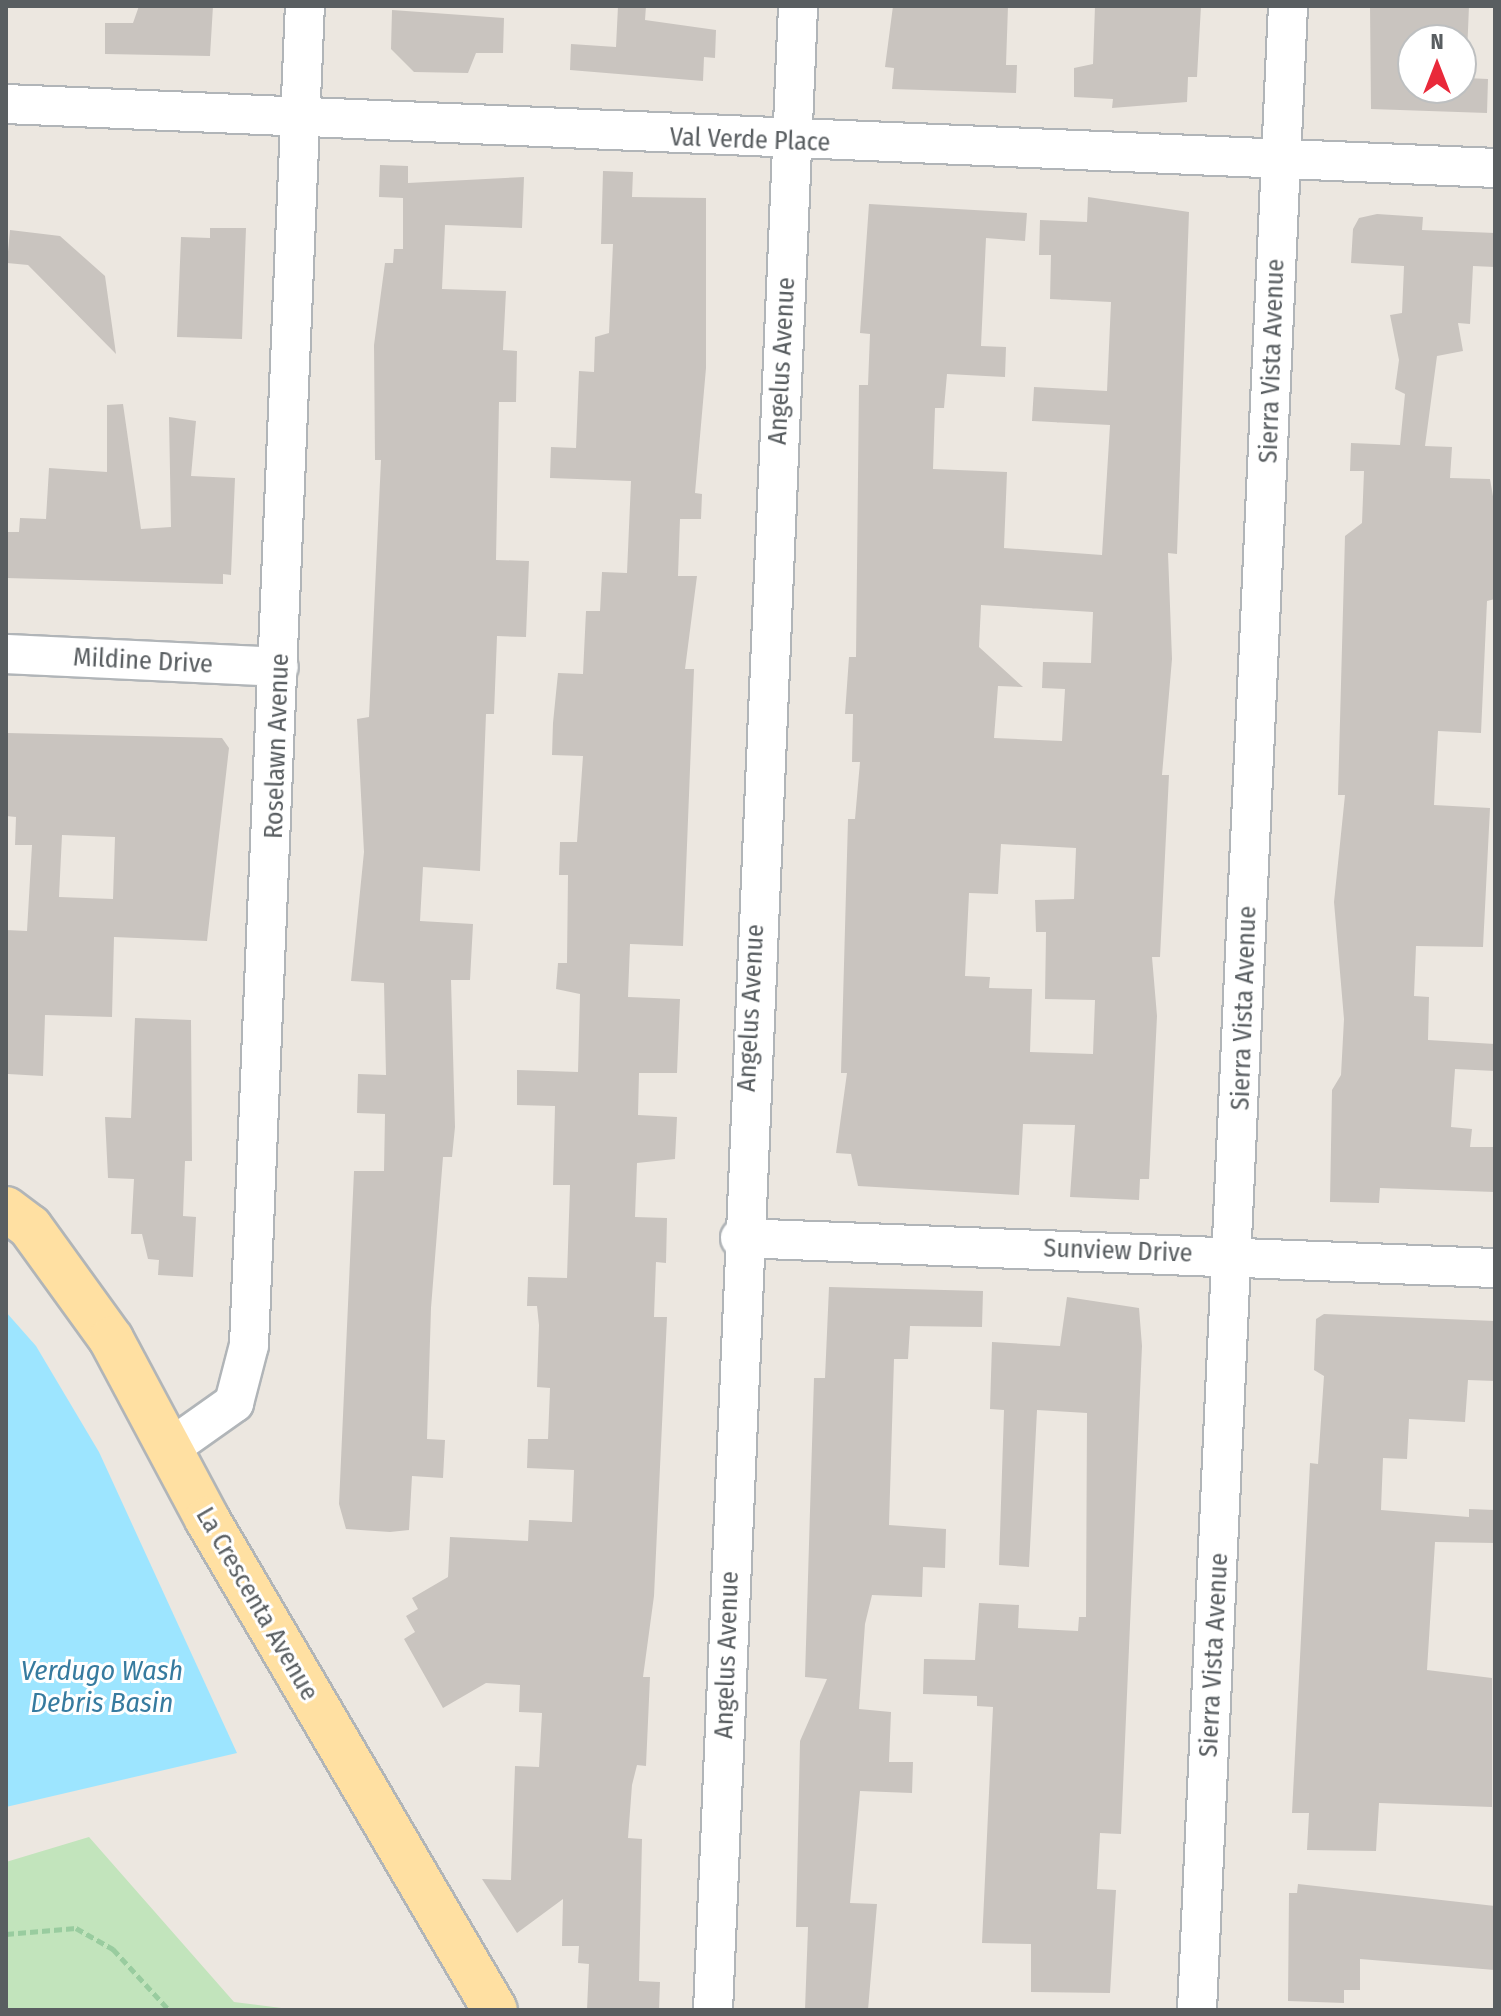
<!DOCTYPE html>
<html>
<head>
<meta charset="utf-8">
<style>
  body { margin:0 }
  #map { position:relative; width:1501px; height:2016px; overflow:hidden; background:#ece7e0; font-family:"Fira Sans Condensed",sans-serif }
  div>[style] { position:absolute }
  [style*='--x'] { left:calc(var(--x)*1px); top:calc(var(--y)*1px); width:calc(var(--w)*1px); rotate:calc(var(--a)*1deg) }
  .green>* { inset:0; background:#c2e4bc }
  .water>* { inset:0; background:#9de5ff }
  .building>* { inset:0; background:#c9c4bf }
  .path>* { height:5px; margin-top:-2.5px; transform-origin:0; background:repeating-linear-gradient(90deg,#99cc9f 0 8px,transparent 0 12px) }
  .roads { filter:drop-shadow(2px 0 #b1b5b8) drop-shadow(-2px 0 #b1b5b8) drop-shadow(0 2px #b1b5b8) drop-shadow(0 -2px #b1b5b8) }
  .minor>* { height:38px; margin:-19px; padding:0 19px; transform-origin:19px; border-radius:19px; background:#fff }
  .major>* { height:44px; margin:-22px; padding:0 22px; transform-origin:22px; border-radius:22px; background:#ffe0a2 }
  span { translate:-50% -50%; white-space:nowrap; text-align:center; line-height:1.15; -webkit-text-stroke:6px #fff; paint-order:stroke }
  .street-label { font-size:26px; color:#595e61 }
  .water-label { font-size:28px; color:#377b9f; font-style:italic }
  .frame { position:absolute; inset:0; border:8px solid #595e61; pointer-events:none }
  .north { position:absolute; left:1397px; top:24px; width:80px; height:80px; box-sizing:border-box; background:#fff; border:2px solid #bdbfc0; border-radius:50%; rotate:0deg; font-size:22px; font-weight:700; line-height:32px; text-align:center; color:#595e61 }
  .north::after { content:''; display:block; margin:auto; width:28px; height:36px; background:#e9293a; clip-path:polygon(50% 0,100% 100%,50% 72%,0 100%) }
</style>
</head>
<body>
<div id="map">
  <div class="green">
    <i style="clip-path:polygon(89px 1837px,234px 2002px,297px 2010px,6px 2010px,6px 1862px)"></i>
  </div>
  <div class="water">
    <i style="clip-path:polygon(6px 1312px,36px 1346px,99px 1452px,237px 1753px,6px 1807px)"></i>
  </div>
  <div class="building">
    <i style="clip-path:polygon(139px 6px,213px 6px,210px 56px,105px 54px,105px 23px,133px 23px)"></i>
    <i style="clip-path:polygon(618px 6px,646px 6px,645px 20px,716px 30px,715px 58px,704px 57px,703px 81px,570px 70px,571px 44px,616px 47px)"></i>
    <i style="clip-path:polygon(893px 6px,1008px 6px,1006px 65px,1017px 65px,1016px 93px,892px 89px,894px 68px,885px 67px)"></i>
    <i style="clip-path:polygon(1095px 6px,1201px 6px,1197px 77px,1188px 77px,1187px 102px,1112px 108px,1113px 99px,1074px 97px,1074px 68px,1093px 64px)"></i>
    <i style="clip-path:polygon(evenodd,1370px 6px,1469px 6px,1466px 78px,1488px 79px,1487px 113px,1371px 109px,1370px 6px,1413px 40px,1461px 40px,1461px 88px,1413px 88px,1413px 40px)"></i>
    <i style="clip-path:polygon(392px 10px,504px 18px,503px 53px,476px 53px,468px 73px,414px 72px,391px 49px)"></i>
    <i style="clip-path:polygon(380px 165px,408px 166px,408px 183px,524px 177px,522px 228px,445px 225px,442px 289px,506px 291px,503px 350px,517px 351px,516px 402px,499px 402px,496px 560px,529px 561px,526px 637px,497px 636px,494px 714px,486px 714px,480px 871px,423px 867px,420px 921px,473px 924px,470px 980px,451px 980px,455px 1127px,452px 1157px,443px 1157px,431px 1308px,427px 1439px,445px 1440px,443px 1478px,412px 1476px,409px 1530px,390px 1532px,346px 1529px,339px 1504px,354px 1171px,384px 1171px,385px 1114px,357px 1113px,358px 1074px,386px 1075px,384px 983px,351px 981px,364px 852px,357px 719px,369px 717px,381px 460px,375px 460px,374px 345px,385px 263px,393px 263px,394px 249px,403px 249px,403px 198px,379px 197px)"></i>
    <i style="clip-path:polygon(603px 171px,633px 172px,632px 197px,706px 198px,706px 368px,695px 493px,702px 494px,701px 519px,680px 519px,678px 576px,697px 576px,685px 669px,694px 669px,683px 946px,630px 944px,628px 997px,680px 999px,677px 1073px,639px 1073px,638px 1115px,677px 1117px,675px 1159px,637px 1163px,635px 1217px,667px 1218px,666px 1263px,656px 1262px,654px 1317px,667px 1317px,654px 1596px,643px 1677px,650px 1677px,646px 1766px,637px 1765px,632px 1785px,628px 1838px,642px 1839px,639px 1981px,660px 1982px,659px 2010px,587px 2010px,589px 1964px,578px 1963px,579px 1946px,562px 1946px,563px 1899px,517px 1933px,482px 1879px,511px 1880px,515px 1766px,539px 1767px,542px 1713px,519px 1712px,520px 1685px,486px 1683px,443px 1708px,404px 1639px,415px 1632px,406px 1616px,418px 1609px,412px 1598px,448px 1577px,450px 1537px,528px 1541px,529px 1520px,572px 1522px,574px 1470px,527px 1468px,528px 1439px,548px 1439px,550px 1388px,537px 1387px,539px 1325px,537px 1306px,527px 1306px,528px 1277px,567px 1278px,570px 1185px,553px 1185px,555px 1106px,517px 1105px,517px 1070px,578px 1072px,580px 994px,556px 989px,558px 963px,567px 963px,568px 875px,559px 875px,560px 842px,577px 842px,583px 756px,552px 755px,553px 723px,558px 673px,583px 674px,586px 611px,600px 611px,602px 572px,627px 573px,631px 481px,550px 478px,551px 447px,576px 448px,579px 371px,594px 372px,595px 337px,609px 333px,613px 244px,601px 244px)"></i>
    <i style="clip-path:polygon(evenodd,1088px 197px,1189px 212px,1177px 554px,1168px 553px,1172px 659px,1162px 775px,1169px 775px,1160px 957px,1152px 957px,1157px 1016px,1149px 1179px,1140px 1179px,1139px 1200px,1070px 1197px,1075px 1125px,1023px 1124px,1019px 1195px,858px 1186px,851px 1154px,836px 1153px,847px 1073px,841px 1073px,848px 819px,855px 819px,860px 762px,852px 762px,853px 714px,845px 714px,849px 657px,856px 657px,859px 385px,868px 385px,870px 334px,860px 333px,869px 204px,1027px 213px,1025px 241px,986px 238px,981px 346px,1006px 347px,1005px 377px,947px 374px,944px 408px,935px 408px,933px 469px,1007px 472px,1004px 548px,1102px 555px,1110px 425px,1032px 421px,1034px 387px,1107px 391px,1111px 302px,1050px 299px,1051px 255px,1039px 255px,1040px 220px,1087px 222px,1088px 197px,981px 605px,1093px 612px,1091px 663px,1043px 662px,1042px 688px,1065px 689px,1062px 741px,994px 738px,998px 686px,1023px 687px,979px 647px,981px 605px,1088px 197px,1001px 844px,1076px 848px,1074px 899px,1035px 900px,1036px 932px,1046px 932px,1045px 999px,1095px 1000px,1093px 1054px,1030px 1052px,1032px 989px,989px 988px,990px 977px,965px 976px,969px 893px,998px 894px,1001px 844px)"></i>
    <i style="clip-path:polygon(1377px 214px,1423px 217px,1422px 230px,1495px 233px,1495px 267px,1473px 266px,1470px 324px,1458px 323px,1463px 351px,1437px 356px,1425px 446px,1452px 447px,1450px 478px,1490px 479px,1495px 508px,1495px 599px,1487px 601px,1481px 733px,1438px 731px,1434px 805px,1490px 808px,1483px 947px,1416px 946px,1414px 996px,1429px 997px,1428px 1040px,1495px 1044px,1495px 1071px,1455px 1069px,1451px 1127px,1472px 1129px,1470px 1147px,1495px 1147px,1495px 1192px,1380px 1188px,1379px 1203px,1330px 1202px,1332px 1090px,1341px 1075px,1344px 1019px,1334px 902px,1345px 795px,1338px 795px,1345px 536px,1362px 523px,1364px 471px,1350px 471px,1351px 443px,1400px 445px,1405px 394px,1395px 389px,1399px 360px,1390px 315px,1402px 313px,1404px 266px,1351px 263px,1353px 229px,1359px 218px)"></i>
    <i style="clip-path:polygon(210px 228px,246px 228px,242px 339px,177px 337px,181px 237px,210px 238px)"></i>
    <i style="clip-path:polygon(10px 230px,60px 236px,105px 276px,116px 354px,28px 265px,7px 263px)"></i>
    <i style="clip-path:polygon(123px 404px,141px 529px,171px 527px,169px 417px,196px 421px,191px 476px,235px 478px,231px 575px,223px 574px,223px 584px,6px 578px,6px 532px,19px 532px,20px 518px,46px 519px,49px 468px,107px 472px,107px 405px)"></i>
    <i style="clip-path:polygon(evenodd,7px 733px,222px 738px,229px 748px,207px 941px,114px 937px,112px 1017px,45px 1015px,43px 1076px,8px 1074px,6px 930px,27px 931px,32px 845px,15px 845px,16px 817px,6px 816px,7px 733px,62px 835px,115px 837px,113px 899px,59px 897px,62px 835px)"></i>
    <i style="clip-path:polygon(135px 1018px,191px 1020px,192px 1161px,185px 1161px,183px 1216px,196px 1217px,193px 1277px,158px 1275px,159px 1260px,148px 1259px,142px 1234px,131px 1234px,134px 1179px,108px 1178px,105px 1117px,131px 1118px)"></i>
    <i style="clip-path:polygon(829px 1287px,983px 1291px,982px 1327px,910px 1326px,908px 1359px,894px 1359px,889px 1525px,946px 1529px,945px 1568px,923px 1567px,922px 1597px,872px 1595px,865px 1624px,859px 1709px,891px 1712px,889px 1762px,913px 1762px,912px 1793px,860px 1791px,850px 1903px,877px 1904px,868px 2010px,805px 2010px,808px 1927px,796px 1927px,800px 1741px,827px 1679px,805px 1677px,814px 1378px,825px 1378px)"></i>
    <i style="clip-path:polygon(1067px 1297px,1139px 1308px,1142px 1346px,1121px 1834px,1100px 1833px,1097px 1889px,1116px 1890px,1110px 1993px,1031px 1992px,1031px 1944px,982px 1943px,993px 1707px,977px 1706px,977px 1696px,923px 1694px,924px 1659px,975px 1660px,979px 1603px,1019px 1605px,1018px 1628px,1078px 1631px,1079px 1617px,1086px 1617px,1087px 1413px,1037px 1410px,1029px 1567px,999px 1565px,1004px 1410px,990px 1409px,992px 1342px,1060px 1346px)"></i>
    <i style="clip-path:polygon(1324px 1314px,1495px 1321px,1495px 1381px,1468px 1380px,1465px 1422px,1409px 1419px,1407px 1459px,1383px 1458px,1381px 1510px,1469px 1517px,1469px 1509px,1495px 1510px,1495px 1543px,1435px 1542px,1427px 1670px,1492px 1678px,1492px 1807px,1379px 1803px,1376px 1851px,1307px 1850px,1309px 1813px,1292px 1813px,1310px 1463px,1318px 1464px,1324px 1376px,1314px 1370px,1316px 1319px)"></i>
    <i style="clip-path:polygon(1298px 1884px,1495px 1906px,1495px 1970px,1360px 1959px,1360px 1990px,1344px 1990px,1344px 2003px,1288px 2001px,1289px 1893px,1297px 1893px)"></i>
  </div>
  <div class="path">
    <i style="--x:6;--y:1934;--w:70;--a:-4.9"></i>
    <i style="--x:76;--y:1928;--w:43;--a:29.6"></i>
    <i style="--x:113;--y:1949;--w:83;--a:47.4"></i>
  </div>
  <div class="roads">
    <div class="minor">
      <i style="--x:6;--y:104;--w:1490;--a:2.46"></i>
      <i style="--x:6;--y:654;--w:273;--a:2.7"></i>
      <i style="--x:740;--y:1238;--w:756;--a:2.28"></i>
      <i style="--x:169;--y:1449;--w:80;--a:-35.3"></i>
      <i style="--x:234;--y:1403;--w:60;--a:-75.5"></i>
      <i style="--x:249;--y:1345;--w:1340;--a:-87.61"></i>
      <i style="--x:713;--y:2010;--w:2006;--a:-87.57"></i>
      <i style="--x:1197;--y:2010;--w:2006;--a:-87.4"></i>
    </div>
    <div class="major">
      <i style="--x:6;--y:1209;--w:30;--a:37"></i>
      <i style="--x:30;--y:1227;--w:138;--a:54.1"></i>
      <i style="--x:111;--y:1339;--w:204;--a:61.9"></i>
      <i style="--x:207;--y:1519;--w:569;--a:59.61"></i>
    </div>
  </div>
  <div class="street-label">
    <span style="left:750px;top:140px;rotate:2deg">Val Verde Place</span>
    <span style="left:782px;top:361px;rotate:-87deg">Angelus Avenue</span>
    <span style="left:1272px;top:361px;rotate:-88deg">Sierra Vista Avenue</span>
    <span style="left:143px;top:661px;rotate:3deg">Mildine Drive</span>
    <span style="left:277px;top:746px;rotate:-88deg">Roselawn Avenue</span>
    <span style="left:751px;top:1008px;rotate:-87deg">Angelus Avenue</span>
    <span style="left:1244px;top:1008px;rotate:-88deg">Sierra Vista Avenue</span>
    <span style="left:1118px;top:1251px;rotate:2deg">Sunview Drive</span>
    <span style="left:257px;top:1604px;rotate:60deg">La Crescenta Avenue</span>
    <span style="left:727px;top:1655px;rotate:-88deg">Angelus Avenue</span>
    <span style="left:1214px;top:1655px;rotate:-87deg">Sierra Vista Avenue</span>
  </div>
  <div class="water-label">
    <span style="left:102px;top:1687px">Verdugo Wash<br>Debris Basin</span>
  </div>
  <div class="frame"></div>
  <div class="north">N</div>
</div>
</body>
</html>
